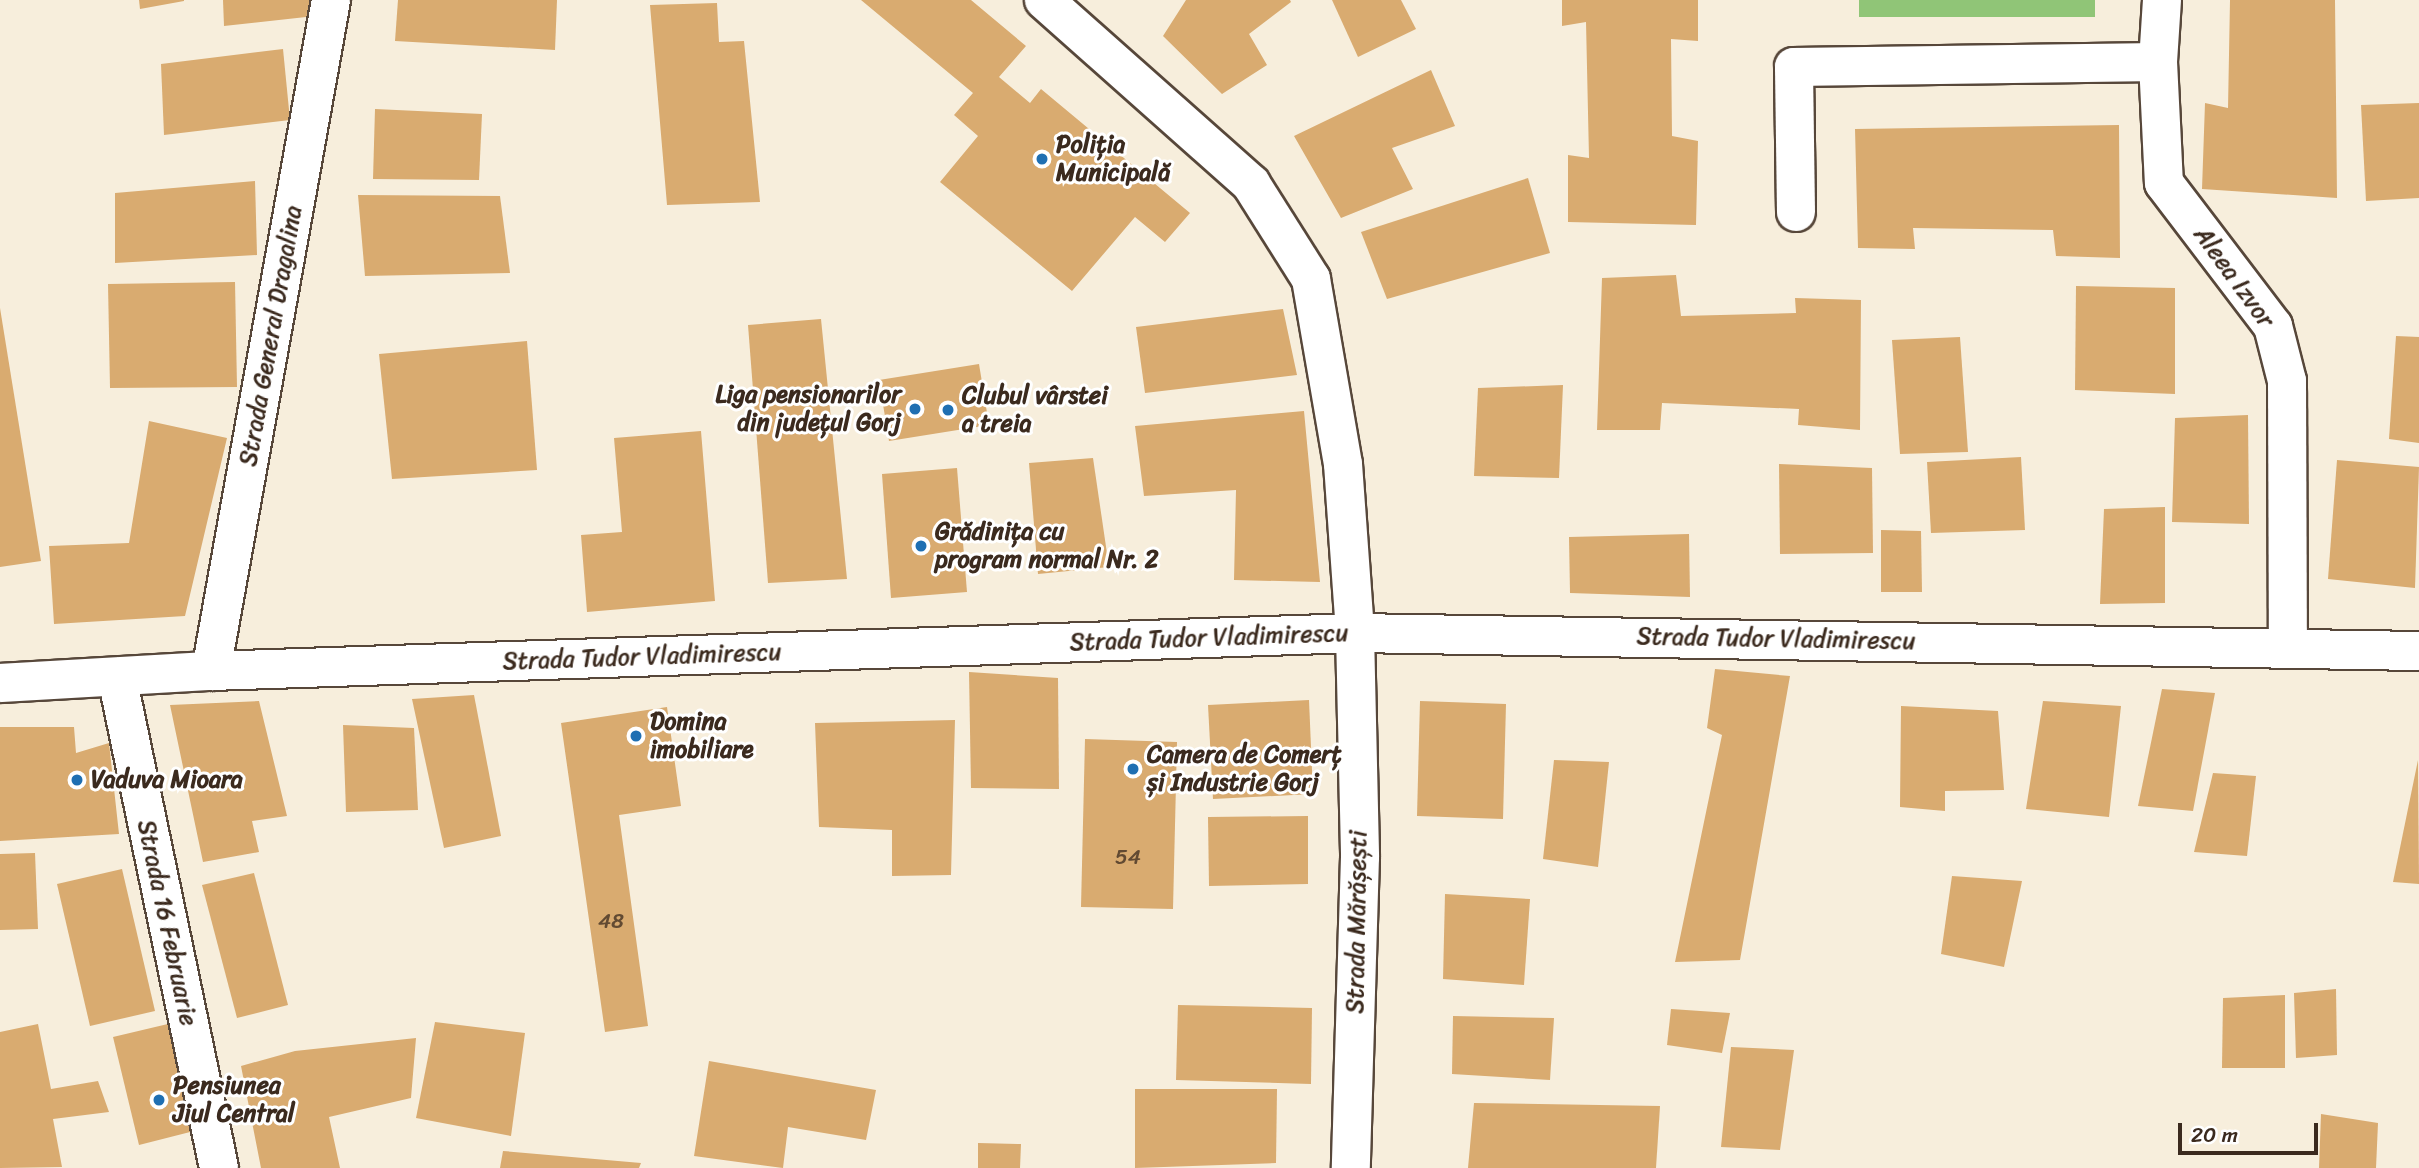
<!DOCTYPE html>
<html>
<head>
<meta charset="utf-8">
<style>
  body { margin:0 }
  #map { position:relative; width:2419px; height:1168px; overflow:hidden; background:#f7eedc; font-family:Sriracha,sans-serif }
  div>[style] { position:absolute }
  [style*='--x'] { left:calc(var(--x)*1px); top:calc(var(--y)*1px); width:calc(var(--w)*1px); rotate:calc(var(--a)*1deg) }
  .green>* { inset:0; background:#90c577 }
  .building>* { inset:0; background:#d9ab70 }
  .roads { filter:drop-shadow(2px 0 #57473a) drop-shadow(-2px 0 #57473a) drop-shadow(0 2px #57473a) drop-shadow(0 -2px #57473a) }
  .minor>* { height:38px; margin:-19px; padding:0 19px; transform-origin:19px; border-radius:19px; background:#fff }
  .major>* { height:38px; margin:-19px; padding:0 19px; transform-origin:19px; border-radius:19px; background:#fff }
  .dots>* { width:19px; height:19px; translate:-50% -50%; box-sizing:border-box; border:4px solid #fff; border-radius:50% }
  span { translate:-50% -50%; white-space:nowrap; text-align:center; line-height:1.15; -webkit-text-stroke:6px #fff; paint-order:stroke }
  .number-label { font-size:21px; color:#624a32 }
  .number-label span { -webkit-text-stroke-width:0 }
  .poi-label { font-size:24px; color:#3b2a1e; font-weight:700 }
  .left { translate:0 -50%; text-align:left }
  .right { translate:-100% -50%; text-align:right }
  .street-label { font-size:24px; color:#3b2a1e }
  .scale { position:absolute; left:2178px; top:1123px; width:140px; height:32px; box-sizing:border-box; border:4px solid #3b2a1e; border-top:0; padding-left:9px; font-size:21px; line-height:24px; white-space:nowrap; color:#3b2a1e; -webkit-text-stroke:5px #fff; paint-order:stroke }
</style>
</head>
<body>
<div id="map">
  <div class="green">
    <i style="clip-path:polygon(1859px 0,2095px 0,2095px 17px,1859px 17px)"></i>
  </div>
  <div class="building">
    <i style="clip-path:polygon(139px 0,184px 0,184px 1px,140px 9px)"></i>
    <i style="clip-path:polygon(223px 0,316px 0,315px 16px,224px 26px)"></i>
    <i style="clip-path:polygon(398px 0,557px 0,555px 50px,395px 41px)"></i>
    <i style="clip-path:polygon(861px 0,971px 0,1026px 46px,999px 77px,1030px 103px,1041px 89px,1190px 213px,1165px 242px,1135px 217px,1072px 291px,940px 182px,978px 136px,954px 115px,973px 93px)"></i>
    <i style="clip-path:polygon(1186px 0,1290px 0,1291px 2px,1249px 34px,1267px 65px,1222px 94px,1163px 36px)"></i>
    <i style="clip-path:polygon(1332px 0,1401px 0,1416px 29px,1358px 57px)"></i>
    <i style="clip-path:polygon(1562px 0,1698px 0,1698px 41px,1671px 39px,1672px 136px,1698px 141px,1696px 225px,1568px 222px,1568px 155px,1589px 158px,1586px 22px,1562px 26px)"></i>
    <i style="clip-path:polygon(2230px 0,2335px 0,2337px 198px,2202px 189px,2205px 103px,2228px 108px)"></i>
    <i style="clip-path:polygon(717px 3px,719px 42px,744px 41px,760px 202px,667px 205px,650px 5px)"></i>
    <i style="clip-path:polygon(283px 49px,290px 120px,164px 135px,161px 64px)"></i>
    <i style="clip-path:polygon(1431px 70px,1455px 126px,1392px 148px,1413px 189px,1341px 218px,1294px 136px)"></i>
    <i style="clip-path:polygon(2419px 103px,2419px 198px,2366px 201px,2361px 105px)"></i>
    <i style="clip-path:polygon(375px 109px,482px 114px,479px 180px,373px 179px)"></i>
    <i style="clip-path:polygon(2119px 125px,2120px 258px,2056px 256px,2053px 230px,1913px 228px,1915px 249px,1858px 248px,1855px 129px)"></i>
    <i style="clip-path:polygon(1528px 178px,1550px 253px,1387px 299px,1361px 232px)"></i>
    <i style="clip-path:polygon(255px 181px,257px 255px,115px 263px,115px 193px)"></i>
    <i style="clip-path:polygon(358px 195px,500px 196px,510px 273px,365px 276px)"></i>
    <i style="clip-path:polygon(1676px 275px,1681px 316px,1796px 313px,1795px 298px,1861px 300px,1860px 430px,1798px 425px,1799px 409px,1662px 403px,1660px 430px,1597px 430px,1602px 278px)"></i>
    <i style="clip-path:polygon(235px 282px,237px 387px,110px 388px,108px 284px)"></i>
    <i style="clip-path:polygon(2076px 286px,2175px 288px,2175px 394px,2075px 390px)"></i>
    <i style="clip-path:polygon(0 308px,41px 561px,0 567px)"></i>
    <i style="clip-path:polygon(1283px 309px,1297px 375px,1145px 393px,1136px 327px)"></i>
    <i style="clip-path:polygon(821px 319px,847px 579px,768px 583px,748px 325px)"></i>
    <i style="clip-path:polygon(2396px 336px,2419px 337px,2419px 443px,2389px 439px)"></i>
    <i style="clip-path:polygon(1960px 337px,1968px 452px,1900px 454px,1892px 340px)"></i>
    <i style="clip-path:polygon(527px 341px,537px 470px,392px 479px,379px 354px)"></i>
    <i style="clip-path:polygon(979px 364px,989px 425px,889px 441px,879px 380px)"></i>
    <i style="clip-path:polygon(1563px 385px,1559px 478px,1474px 476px,1478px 388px)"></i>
    <i style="clip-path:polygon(1304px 411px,1320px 582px,1234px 580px,1236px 490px,1144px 496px,1135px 426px)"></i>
    <i style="clip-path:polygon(2248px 415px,2249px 524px,2172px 522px,2175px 418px)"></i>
    <i style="clip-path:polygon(149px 421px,227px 438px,185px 616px,54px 624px,49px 546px,129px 543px)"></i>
    <i style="clip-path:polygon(701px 431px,715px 601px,587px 612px,581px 535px,622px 532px,614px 438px)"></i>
    <i style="clip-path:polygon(2021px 457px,2025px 530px,1931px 533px,1927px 462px)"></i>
    <i style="clip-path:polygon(1093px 458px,1109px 567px,1038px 574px,1029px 463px)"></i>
    <i style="clip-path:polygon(2337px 460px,2419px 467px,2415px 588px,2328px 579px)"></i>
    <i style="clip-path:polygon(1779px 464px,1872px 468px,1873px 553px,1780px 554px)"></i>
    <i style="clip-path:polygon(957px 468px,967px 592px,891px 598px,882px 474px)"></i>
    <i style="clip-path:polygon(2165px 507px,2165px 603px,2100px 604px,2104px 509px)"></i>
    <i style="clip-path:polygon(1881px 530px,1921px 531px,1922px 592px,1881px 592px)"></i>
    <i style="clip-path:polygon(1689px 534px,1690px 597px,1570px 593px,1569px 537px)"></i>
    <i style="clip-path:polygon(1715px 669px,1790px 676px,1740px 960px,1675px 962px,1722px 735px,1707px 728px)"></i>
    <i style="clip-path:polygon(969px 672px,1058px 678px,1059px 789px,971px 788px)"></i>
    <i style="clip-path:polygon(2162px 689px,2215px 693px,2193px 811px,2138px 806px)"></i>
    <i style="clip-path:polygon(474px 695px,501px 836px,444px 848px,412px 699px)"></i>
    <i style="clip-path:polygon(1309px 700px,1313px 794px,1213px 799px,1208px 705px)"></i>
    <i style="clip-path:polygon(259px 701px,287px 816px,252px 821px,259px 852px,203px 862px,170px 705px)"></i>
    <i style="clip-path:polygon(1420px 701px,1506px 704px,1503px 819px,1417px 816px)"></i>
    <i style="clip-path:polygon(2043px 701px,2121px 706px,2109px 817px,2026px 809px)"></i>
    <i style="clip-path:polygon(1901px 706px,1998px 711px,2004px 790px,1945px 791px,1945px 811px,1900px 807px)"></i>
    <i style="clip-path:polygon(667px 707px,681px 806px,619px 815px,648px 1026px,605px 1032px,561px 723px)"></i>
    <i style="clip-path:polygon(955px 720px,951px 875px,892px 876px,892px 830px,819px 827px,815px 723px)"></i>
    <i style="clip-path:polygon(343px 725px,414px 728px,418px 810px,346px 812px)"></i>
    <i style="clip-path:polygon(0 727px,74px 727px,76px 753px,109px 743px,119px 834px,0 841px)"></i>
    <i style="clip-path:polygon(1085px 739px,1177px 742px,1173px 909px,1081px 907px)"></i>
    <i style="clip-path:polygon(1554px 760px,1609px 762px,1598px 867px,1543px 859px)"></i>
    <i style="clip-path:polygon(2418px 760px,2419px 884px,2393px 882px)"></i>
    <i style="clip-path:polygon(2213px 773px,2256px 776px,2247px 856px,2194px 852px)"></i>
    <i style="clip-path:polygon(1308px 816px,1308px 884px,1209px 886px,1208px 817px)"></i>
    <i style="clip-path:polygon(35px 853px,38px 929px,0 930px,0 854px)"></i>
    <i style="clip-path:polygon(122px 869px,155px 1011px,90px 1026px,57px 884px)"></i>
    <i style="clip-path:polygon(254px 873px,288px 1005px,237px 1018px,202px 885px)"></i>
    <i style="clip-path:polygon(1952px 876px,2022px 881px,2004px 967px,1941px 954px)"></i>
    <i style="clip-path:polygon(1445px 894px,1530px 899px,1524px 985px,1443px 979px)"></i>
    <i style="clip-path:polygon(2336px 989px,2337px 1055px,2296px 1058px,2294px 993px)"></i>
    <i style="clip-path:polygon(2285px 995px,2285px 1068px,2222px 1068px,2223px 998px)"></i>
    <i style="clip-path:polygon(1178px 1005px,1312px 1008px,1311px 1084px,1176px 1080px)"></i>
    <i style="clip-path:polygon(1671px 1009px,1730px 1013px,1722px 1053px,1667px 1045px)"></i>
    <i style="clip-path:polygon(1453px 1016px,1554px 1018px,1550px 1080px,1452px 1074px)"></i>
    <i style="clip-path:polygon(435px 1022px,525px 1033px,511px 1136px,416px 1118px)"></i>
    <i style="clip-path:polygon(172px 1023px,198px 1130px,139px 1145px,113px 1037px)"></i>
    <i style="clip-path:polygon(38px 1024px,51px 1089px,98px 1081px,109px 1112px,53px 1119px,62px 1167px,0 1168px,0 1032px)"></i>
    <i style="clip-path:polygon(416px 1038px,411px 1098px,329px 1117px,340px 1168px,261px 1168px,241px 1066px,295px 1051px)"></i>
    <i style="clip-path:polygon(1731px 1047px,1794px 1050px,1780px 1150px,1721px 1147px)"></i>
    <i style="clip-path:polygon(709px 1061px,876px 1090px,866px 1140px,788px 1127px,783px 1168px,694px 1156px)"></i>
    <i style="clip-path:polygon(1135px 1089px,1277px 1089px,1276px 1163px,1135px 1168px)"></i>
    <i style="clip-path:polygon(1474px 1103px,1660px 1106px,1656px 1168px,1468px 1168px)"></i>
    <i style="clip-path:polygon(2321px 1114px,2378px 1123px,2376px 1168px,2319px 1168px)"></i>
    <i style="clip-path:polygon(978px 1143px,1021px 1144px,1020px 1168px,978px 1168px)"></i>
    <i style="clip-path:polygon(503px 1151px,641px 1163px,639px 1168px,500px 1168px)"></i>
  </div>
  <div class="roads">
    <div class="minor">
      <i style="--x:1044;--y:0;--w:277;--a:41.6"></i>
      <i style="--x:1251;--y:184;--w:112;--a:57.7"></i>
      <i style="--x:1311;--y:279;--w:188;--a:80.2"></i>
      <i style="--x:1343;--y:464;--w:169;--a:85.9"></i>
      <i style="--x:1355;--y:633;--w:224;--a:88.7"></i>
      <i style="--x:1360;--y:857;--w:311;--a:91.7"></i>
      <i style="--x:2162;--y:0;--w:62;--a:93.7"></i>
      <i style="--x:2158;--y:62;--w:121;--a:87.2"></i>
      <i style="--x:2164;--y:183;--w:180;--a:52.7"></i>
      <i style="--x:2273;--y:326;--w:57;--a:75.7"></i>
      <i style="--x:2287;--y:381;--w:266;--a:89.8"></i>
      <i style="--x:1796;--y:212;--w:145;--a:-90.8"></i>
      <i style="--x:1794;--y:67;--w:364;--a:-0.8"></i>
      <i style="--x:211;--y:671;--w:682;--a:-79.86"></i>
      <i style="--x:117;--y:677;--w:501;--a:78.26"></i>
    </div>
    <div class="major">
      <i style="--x:0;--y:683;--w:211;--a:-3.3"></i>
      <i style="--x:211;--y:671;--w:1145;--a:-1.9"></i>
      <i style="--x:1355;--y:633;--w:1064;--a:0.97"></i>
    </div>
  </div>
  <div class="dots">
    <i style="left:1042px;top:159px;background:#1f6fb2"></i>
    <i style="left:915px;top:409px;background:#1f6fb2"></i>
    <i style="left:948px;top:410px;background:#1f6fb2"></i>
    <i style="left:921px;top:546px;background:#1f6fb2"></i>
    <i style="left:636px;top:736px;background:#1f6fb2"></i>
    <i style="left:1133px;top:769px;background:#1f6fb2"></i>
    <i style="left:77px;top:780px;background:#1f6fb2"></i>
    <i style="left:159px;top:1100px;background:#1f6fb2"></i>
  </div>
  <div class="number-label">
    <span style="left:1128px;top:857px">54</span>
    <span style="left:611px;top:921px">48</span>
  </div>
  <div class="poi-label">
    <span class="left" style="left:1056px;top:159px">Poliția<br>Municipală</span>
    <span class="right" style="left:901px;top:409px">Liga pensionarilor<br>din județul Gorj</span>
    <span class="left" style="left:962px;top:410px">Clubul vârstei<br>a treia</span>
    <span class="left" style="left:935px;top:546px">Grădinița cu<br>program normal Nr. 2</span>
    <span class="left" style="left:650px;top:736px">Domina<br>imobiliare</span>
    <span class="left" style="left:1147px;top:769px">Camera de Comerț<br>și Industrie Gorj</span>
    <span class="left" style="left:91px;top:780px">Vaduva Mioara</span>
    <span class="left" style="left:173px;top:1100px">Pensiunea<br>Jiul Central</span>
  </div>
  <div class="street-label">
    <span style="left:2234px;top:277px;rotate:54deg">Aleea Izvor</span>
    <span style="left:271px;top:336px;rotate:-80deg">Strada General Dragalina</span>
    <span style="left:1209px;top:638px;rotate:-2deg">Strada Tudor Vladimirescu</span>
    <span style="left:1776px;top:639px;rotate:1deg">Strada Tudor Vladimirescu</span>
    <span style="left:642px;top:657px;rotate:-2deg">Strada Tudor Vladimirescu</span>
    <span style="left:1357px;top:922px;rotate:-89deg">Strada Mărășești</span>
    <span style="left:167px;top:923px;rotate:78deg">Strada 16 Februarie</span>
  </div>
  <div class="scale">20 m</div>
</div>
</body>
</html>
